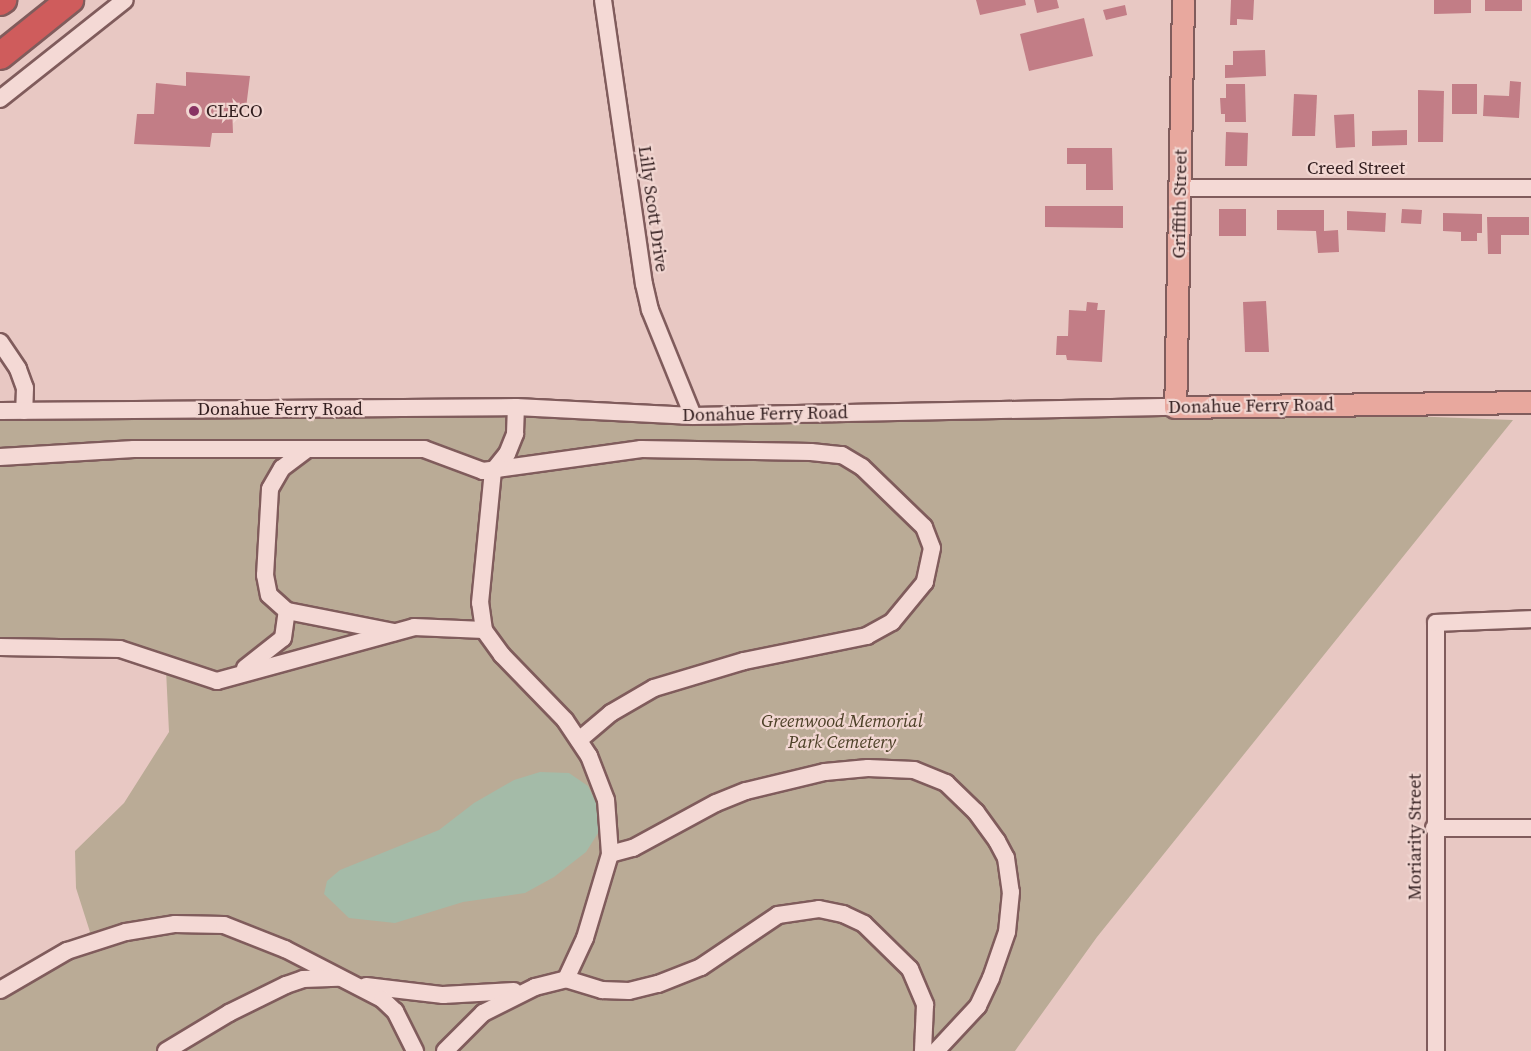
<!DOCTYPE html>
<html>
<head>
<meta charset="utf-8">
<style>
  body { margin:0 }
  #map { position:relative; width:1531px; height:1051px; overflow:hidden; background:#e8c8c3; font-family:"Source Serif 4",serif }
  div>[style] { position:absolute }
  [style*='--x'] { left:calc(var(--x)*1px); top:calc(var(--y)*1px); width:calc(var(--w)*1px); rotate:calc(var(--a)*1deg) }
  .cemetery>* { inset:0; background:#baab96 }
  .water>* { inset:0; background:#a4bba8 }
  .building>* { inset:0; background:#c27d86 }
  .roads { filter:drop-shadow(2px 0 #805c5c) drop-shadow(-2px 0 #805c5c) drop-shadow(0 2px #805c5c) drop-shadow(0 -2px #805c5c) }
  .minor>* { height:16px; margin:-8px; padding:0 8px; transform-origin:8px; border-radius:8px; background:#f4d9d5 }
  .major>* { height:21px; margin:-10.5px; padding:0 10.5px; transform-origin:10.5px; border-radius:10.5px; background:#e8a89e }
  .highway>* { height:26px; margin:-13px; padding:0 13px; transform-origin:13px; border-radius:13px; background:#cf5c5c }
  .dots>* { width:16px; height:16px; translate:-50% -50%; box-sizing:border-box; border:3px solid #f1d6d1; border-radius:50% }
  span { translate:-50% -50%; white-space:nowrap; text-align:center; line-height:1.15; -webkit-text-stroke:4.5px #f1d6d1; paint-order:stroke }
  .poi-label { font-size:18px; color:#321e1f }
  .left { translate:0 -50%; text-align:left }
  .street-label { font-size:18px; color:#321e1f }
  .park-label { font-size:18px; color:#4c4027; font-style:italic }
</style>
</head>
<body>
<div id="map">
  <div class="cemetery">
    <i style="clip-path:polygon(1175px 407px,1513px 420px,1097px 937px,1015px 1051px,0 1051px,0 986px,90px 932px,76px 888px,75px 851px,124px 803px,169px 732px,166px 670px,125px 655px,0 648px,0 411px)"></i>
  </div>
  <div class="water">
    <i style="clip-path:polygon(540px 772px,569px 773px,588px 786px,600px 811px,600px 830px,586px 852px,554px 877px,525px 893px,463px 902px,395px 923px,349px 918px,324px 894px,327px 881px,340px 870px,439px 830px,474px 803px,514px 780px)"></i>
  </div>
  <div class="building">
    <i style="clip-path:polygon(976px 0,1025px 0,1026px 5px,980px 15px)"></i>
    <i style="clip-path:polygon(1034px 0,1057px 0,1059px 8px,1037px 13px)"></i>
    <i style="clip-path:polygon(1231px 0,1254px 0,1253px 20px,1237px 19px,1237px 25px,1230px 25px)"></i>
    <i style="clip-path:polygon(1434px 0,1471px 0,1471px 13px,1434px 14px)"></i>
    <i style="clip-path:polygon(1485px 0,1522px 0,1522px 11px,1485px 11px)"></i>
    <i style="clip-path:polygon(1125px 5px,1127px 15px,1106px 20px,1103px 10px)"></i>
    <i style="clip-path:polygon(1084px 18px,1093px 56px,1029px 71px,1020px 34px)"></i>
    <i style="clip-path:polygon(1265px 50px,1266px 76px,1225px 78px,1225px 65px,1233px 65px,1233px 51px)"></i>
    <i style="clip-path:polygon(186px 72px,250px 76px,246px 108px,232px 108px,233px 133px,212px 133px,210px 147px,134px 144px,137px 114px,154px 114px,156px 83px,186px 86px)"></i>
    <i style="clip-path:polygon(1510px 81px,1521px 82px,1519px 118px,1483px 116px,1484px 95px,1509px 96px)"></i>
    <i style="clip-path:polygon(1226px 84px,1245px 84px,1246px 122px,1225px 122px,1225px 114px,1221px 114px,1220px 98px,1226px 98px)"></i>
    <i style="clip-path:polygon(1452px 84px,1477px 84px,1477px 114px,1452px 114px)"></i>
    <i style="clip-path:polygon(1418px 90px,1444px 91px,1443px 142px,1418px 142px)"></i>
    <i style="clip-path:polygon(1294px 94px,1317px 95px,1315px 136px,1292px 136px)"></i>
    <i style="clip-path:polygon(1354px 114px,1355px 147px,1336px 148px,1334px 115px)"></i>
    <i style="clip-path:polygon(1407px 130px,1407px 145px,1372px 146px,1372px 131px)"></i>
    <i style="clip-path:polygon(1226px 132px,1248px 133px,1247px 166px,1225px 166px)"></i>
    <i style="clip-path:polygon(1067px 148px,1112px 148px,1113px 190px,1086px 190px,1086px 164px,1067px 164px)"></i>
    <i style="clip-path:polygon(1045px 206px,1123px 206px,1123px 228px,1045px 227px)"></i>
    <i style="clip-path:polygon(1219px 209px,1246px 209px,1246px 236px,1219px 236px)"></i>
    <i style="clip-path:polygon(1402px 209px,1422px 210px,1421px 224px,1401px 223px)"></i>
    <i style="clip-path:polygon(1277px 210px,1324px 210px,1324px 231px,1338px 230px,1339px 252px,1318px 253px,1316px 231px,1277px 230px)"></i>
    <i style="clip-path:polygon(1347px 211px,1386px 213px,1385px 232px,1347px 230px)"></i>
    <i style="clip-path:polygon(1443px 213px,1482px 214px,1482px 233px,1477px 233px,1477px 241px,1461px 241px,1461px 232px,1443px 231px)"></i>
    <i style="clip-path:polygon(1487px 217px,1529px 217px,1529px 235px,1501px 235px,1501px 254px,1488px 254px)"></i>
    <i style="clip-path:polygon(1266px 301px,1269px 352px,1245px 352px,1243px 302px)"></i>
    <i style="clip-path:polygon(1087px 302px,1098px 303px,1097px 310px,1105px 310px,1102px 362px,1067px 360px,1066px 355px,1056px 355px,1057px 336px,1068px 336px,1069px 310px,1086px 311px)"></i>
  </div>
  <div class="roads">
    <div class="minor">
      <i style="--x:603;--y:0;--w:287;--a:81.8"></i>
      <i style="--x:644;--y:284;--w:27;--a:77"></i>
      <i style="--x:650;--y:310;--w:114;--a:67.9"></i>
      <i style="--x:0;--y:99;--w:159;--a:-38.4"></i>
      <i style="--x:1181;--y:188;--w:350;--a:0"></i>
      <i style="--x:0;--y:342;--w:32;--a:56"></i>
      <i style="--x:18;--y:369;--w:20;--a:70"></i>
      <i style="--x:25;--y:388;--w:23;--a:92"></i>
      <i style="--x:0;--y:411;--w:516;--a:-0.44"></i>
      <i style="--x:516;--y:407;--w:177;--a:2.9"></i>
      <i style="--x:693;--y:416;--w:482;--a:-1.1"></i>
      <i style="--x:306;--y:450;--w:30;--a:143"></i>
      <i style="--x:282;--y:468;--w:24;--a:120"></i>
      <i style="--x:270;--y:489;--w:86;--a:93.3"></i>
      <i style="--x:265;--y:575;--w:20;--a:79"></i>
      <i style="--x:269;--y:595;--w:24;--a:42"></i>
      <i style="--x:287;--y:611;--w:109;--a:11.1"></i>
      <i style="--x:0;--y:457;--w:134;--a:-3.4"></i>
      <i style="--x:134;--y:449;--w:290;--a:0"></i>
      <i style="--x:424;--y:449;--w:63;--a:20.4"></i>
      <i style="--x:483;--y:471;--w:160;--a:-7.9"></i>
      <i style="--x:641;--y:449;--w:170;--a:1"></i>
      <i style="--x:811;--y:452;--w:31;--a:6"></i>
      <i style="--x:842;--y:455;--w:23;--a:31"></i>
      <i style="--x:862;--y:467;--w:86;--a:44.1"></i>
      <i style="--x:924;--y:527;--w:22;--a:69"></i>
      <i style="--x:932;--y:548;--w:35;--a:102"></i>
      <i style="--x:925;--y:582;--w:52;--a:129.5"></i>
      <i style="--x:892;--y:622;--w:29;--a:151"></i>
      <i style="--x:867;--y:636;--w:126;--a:168.5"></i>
      <i style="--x:744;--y:661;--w:94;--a:163.3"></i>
      <i style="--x:654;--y:688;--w:50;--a:149.8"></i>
      <i style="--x:611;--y:713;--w:42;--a:139.8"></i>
      <i style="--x:0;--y:647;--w:120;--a:1"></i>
      <i style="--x:120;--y:649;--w:102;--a:18.3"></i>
      <i style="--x:217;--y:681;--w:204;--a:-15.3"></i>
      <i style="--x:414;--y:627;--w:70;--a:2.5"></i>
      <i style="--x:245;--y:668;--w:48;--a:-38.3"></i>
      <i style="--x:283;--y:638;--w:27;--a:-82"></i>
      <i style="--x:1434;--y:828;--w:97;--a:0"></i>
      <i style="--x:610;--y:854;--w:24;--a:-15"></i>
      <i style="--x:633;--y:848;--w:94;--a:-28.5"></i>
      <i style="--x:716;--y:803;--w:32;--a:-22"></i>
      <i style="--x:746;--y:791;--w:81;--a:-13.5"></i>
      <i style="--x:825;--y:772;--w:43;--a:-5.3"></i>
      <i style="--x:868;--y:768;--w:46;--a:2.5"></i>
      <i style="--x:914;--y:770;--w:35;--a:22"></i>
      <i style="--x:946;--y:783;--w:42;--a:44"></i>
      <i style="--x:976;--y:812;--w:36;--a:54"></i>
      <i style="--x:997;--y:841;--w:19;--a:62"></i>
      <i style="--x:1006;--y:858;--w:34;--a:82"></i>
      <i style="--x:1011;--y:892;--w:40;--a:95.7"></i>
      <i style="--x:1007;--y:932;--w:49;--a:109.2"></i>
      <i style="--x:991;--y:978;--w:31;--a:115"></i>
      <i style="--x:978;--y:1006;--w:62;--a:133"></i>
      <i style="--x:566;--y:979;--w:38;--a:17"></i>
      <i style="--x:602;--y:990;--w:27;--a:2"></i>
      <i style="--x:629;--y:991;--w:30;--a:-14"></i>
      <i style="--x:658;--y:984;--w:46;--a:-21.6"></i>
      <i style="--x:701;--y:967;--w:93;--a:-34"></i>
      <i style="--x:778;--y:915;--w:41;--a:-8.3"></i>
      <i style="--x:819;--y:909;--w:25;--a:12"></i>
      <i style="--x:843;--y:914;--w:23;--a:25"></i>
      <i style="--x:864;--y:924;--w:64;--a:44.4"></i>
      <i style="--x:910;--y:969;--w:39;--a:67"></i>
      <i style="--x:925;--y:1005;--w:46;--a:92.5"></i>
      <i style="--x:366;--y:986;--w:78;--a:6.7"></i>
      <i style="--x:443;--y:995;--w:71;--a:-3.2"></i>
      <i style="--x:0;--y:990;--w:78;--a:-30.2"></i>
      <i style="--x:67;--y:951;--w:62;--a:-17.9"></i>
      <i style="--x:126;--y:932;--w:50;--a:-9.3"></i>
      <i style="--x:175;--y:924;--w:49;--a:1.2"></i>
      <i style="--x:224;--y:925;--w:66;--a:21.5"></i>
      <i style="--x:285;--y:949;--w:109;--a:27.3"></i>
      <i style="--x:382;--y:999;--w:18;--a:43"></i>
      <i style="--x:395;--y:1011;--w:45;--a:63.4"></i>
      <i style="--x:166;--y:1051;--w:74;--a:-31.1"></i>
      <i style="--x:229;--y:1013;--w:64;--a:-26.2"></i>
      <i style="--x:286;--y:985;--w:18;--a:-19"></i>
      <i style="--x:303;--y:979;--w:35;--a:-2"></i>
      <i style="--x:445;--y:1051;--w:54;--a:-45"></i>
      <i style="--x:483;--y:1013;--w:58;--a:-26.6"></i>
      <i style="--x:535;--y:987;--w:32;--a:-14"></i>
      <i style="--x:566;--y:979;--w:45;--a:-65.1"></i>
      <i style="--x:585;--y:938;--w:88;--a:-73.4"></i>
      <i style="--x:610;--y:854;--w:54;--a:-94.2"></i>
      <i style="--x:606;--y:800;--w:47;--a:-111.1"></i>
      <i style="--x:589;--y:756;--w:43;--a:-123.7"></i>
      <i style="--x:565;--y:720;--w:91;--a:-134.1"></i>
      <i style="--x:502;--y:655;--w:31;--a:-126"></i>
      <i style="--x:484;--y:630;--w:27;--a:-98"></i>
      <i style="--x:480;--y:603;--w:133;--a:-84.4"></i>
      <i style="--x:493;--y:471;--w:22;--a:-51"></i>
      <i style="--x:507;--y:454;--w:22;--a:-68"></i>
      <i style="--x:515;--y:434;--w:27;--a:-88"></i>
      <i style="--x:1436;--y:1051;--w:428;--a:-90"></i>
      <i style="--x:1436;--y:623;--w:95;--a:-2.4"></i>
    </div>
    <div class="major">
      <i style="--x:1183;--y:0;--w:407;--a:91.1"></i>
      <i style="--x:1175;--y:407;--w:356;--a:-0.8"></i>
    </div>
    <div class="highway">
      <i style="--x:0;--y:2;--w:4;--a:-34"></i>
      <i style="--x:0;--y:56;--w:90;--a:-38.7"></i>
    </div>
  </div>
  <div class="dots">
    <i style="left:194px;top:111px;background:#883363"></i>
  </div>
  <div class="poi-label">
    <span class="left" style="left:206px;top:111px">CLECO</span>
  </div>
  <div class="street-label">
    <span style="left:1356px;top:168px">Creed Street</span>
    <span style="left:1180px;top:204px;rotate:-89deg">Griffith Street</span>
    <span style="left:653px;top:209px;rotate:82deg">Lilly Scott Drive</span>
    <span style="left:1251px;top:406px;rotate:-1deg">Donahue Ferry Road</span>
    <span style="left:280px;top:409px">Donahue Ferry Road</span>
    <span style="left:765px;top:414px;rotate:-1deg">Donahue Ferry Road</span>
    <span style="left:1415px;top:837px;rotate:-90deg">Moriarity Street</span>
  </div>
  <div class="park-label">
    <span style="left:842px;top:732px">Greenwood Memorial<br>Park Cemetery</span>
  </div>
</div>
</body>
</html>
